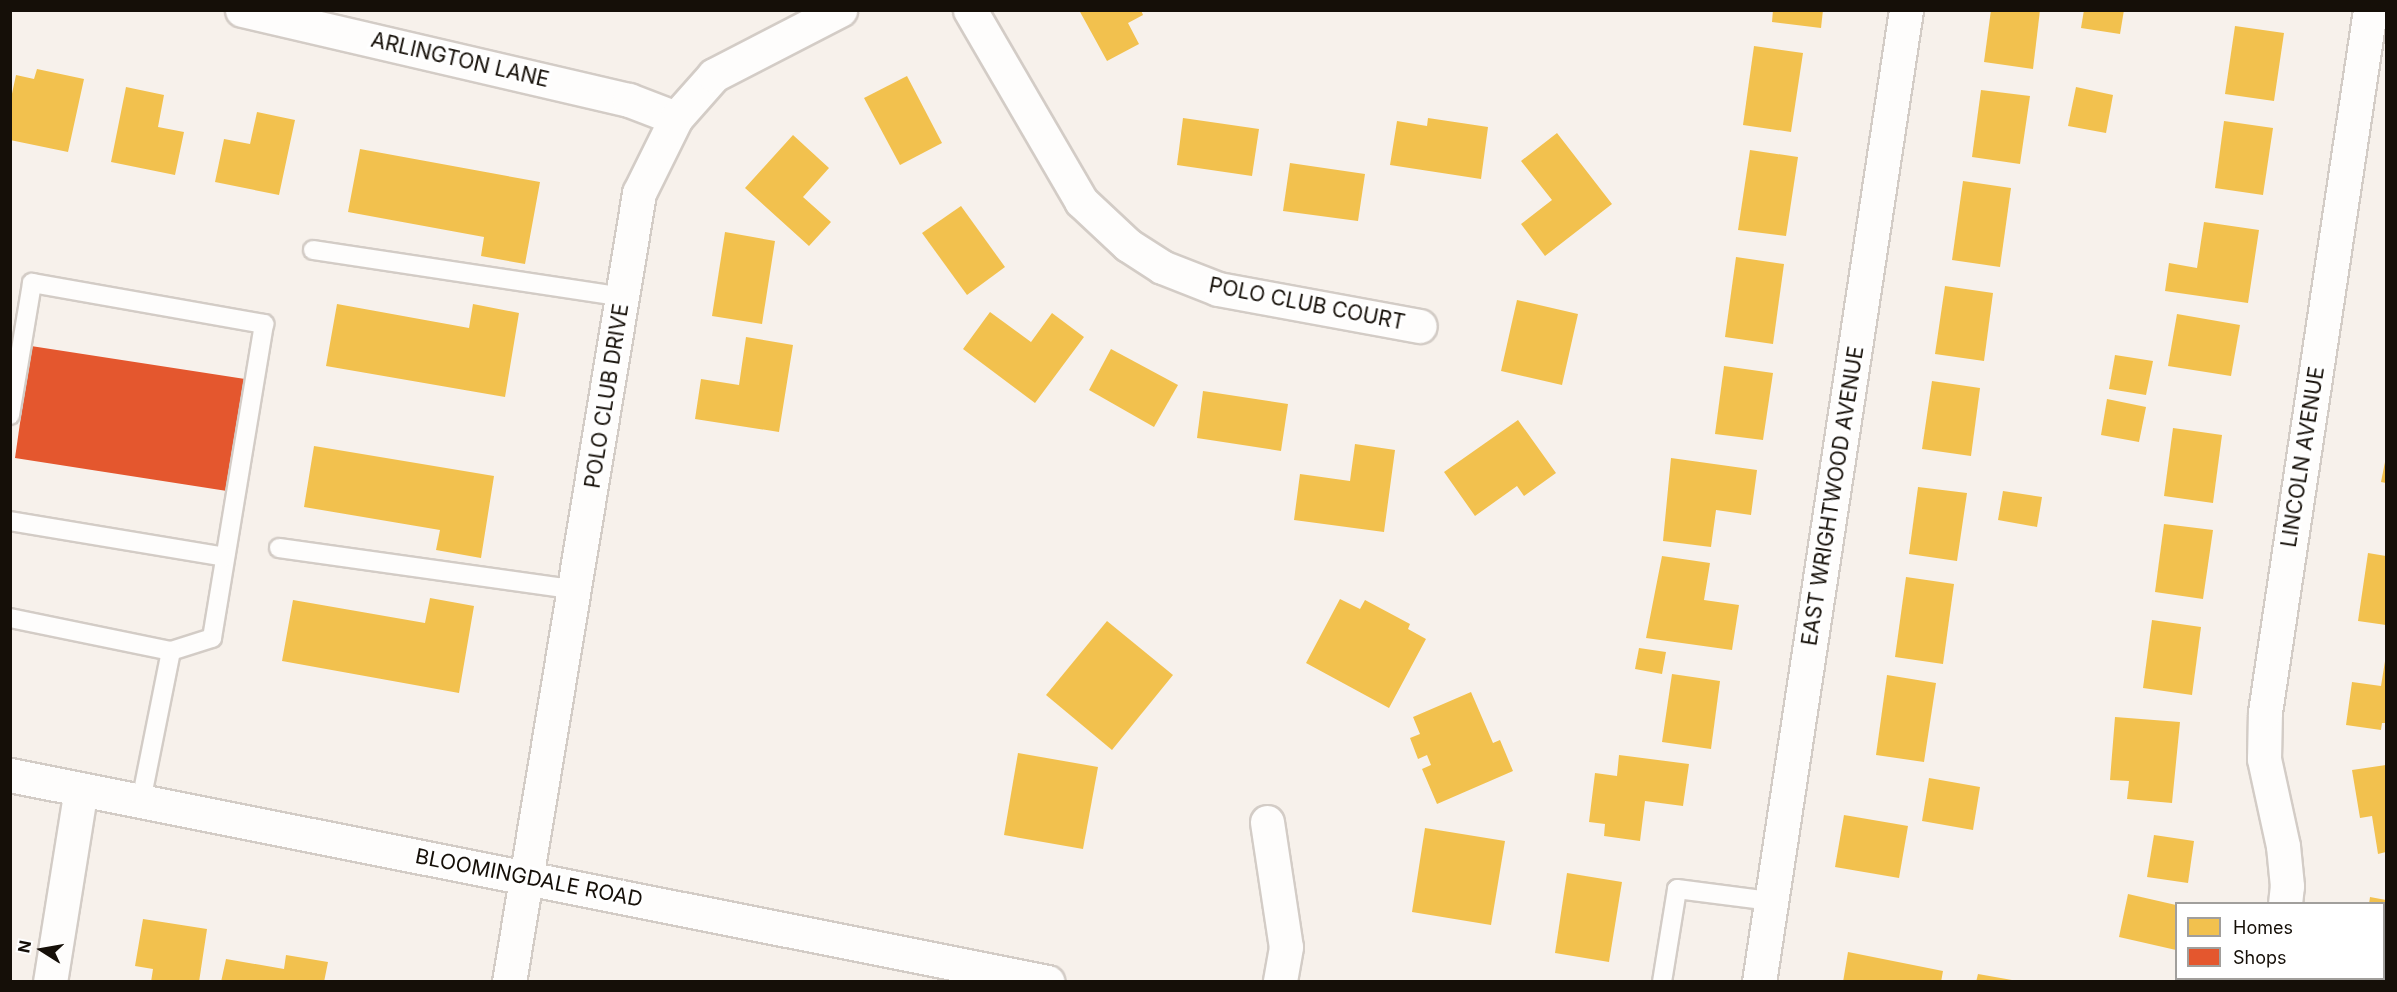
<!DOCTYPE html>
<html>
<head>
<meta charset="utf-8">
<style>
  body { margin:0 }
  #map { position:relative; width:2397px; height:992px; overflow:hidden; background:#f7f1eb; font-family:Inter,sans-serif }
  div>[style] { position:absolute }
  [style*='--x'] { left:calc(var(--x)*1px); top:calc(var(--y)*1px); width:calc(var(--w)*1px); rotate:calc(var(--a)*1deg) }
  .homes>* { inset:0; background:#f2c14e }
  .shops>* { inset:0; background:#e4572e }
  .roads { filter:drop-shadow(2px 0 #d3ccc6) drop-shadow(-2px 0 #d3ccc6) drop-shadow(0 2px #d3ccc6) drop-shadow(0 -2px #d3ccc6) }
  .lane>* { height:18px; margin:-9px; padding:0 9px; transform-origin:9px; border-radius:9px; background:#fefdfc }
  .street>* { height:33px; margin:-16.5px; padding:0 16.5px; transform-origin:16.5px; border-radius:16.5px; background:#fefdfc }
  .secondary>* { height:33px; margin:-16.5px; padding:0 16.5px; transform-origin:16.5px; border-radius:16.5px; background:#fefdfc }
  span { translate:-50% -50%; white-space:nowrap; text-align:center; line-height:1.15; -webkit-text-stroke:6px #fff; paint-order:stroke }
  .street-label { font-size:21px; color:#150f08 }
  .frame { position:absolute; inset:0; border:12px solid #150f08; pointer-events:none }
  .legend { position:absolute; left:2175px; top:902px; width:210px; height:78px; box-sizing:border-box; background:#fff; border:2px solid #a19f9c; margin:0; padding:8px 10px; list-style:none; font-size:18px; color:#150f08 }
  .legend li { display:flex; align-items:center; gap:12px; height:30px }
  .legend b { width:30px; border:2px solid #a19f9c }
  .north { position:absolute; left:12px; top:920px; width:60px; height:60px; -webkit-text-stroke:4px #fff; paint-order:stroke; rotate:281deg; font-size:16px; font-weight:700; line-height:24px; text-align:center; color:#150f08 }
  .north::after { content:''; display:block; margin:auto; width:21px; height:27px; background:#150f08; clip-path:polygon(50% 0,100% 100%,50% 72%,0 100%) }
</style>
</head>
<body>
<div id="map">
  <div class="homes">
    <i style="clip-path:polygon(1079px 10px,1141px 10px,1143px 15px,1128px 23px,1139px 44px,1107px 61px)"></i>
    <i style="clip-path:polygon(1773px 10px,1823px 10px,1821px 28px,1772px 22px)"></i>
    <i style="clip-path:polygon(1991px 10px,2040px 10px,2033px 69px,1984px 62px)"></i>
    <i style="clip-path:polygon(2084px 10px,2124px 10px,2120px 34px,2081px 28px)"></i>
    <i style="clip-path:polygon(2235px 26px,2284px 33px,2274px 101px,2225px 94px)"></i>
    <i style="clip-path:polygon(1754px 46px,1803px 53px,1791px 132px,1743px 125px)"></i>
    <i style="clip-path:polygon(37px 69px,84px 79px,68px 152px,10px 140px,10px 103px,16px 75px,34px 79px)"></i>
    <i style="clip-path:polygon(907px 76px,942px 143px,900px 165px,864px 98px)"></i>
    <i style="clip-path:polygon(126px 87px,164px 95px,158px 127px,184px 132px,175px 175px,111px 162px)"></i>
    <i style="clip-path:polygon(2076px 87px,2113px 95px,2106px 133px,2068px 126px)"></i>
    <i style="clip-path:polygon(1981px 90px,2030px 96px,2020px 164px,1972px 157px)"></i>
    <i style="clip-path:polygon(257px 112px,295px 120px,279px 195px,215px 182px,224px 139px,250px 144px)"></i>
    <i style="clip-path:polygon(1183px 118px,1259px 129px,1252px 176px,1177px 165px)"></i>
    <i style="clip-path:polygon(1428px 118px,1488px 127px,1481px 179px,1390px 165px,1397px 121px,1427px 126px)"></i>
    <i style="clip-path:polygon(2224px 121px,2273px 128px,2263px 195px,2215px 188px)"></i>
    <i style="clip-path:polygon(1557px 133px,1612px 204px,1545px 256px,1521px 224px,1552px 200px,1521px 161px)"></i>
    <i style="clip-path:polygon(793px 135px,829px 168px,803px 197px,831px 222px,809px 246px,745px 188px)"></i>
    <i style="clip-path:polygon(360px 149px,540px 182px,525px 264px,481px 256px,484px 237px,348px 212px)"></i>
    <i style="clip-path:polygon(1750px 150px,1798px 157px,1786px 236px,1738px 230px)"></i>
    <i style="clip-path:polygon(1290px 163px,1365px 174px,1358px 221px,1283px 211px)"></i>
    <i style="clip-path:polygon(1963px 181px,2011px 188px,2000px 267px,1952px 260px)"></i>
    <i style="clip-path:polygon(961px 206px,1005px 267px,967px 295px,922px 233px)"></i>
    <i style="clip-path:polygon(2204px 222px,2259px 230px,2248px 303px,2165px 291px,2169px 263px,2197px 268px)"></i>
    <i style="clip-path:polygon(725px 232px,775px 241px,762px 324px,712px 316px)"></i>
    <i style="clip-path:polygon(1736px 257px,1784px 264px,1773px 344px,1725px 337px)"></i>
    <i style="clip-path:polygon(1945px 286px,1993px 293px,1984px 361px,1935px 354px)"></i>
    <i style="clip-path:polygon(1517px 300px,1578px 314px,1562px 385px,1501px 371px)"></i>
    <i style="clip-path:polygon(337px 304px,469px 328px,473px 304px,519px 313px,505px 397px,326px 366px)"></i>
    <i style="clip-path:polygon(990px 312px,1031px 342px,1052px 313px,1084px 337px,1035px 403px,963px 349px)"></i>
    <i style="clip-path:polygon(2177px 314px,2240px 325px,2231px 376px,2168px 366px)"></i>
    <i style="clip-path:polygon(746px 337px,793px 345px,779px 432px,695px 419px,701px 379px,739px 385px)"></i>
    <i style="clip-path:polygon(1111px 349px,1178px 385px,1154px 427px,1089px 390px)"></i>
    <i style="clip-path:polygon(2115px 355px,2153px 361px,2146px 395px,2109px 389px)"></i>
    <i style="clip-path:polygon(1724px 366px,1773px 373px,1763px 440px,1715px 434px)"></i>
    <i style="clip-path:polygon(1932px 381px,1980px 388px,1971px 456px,1922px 449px)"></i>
    <i style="clip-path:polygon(1203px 391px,1288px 404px,1281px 451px,1197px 438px)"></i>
    <i style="clip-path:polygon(2107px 399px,2146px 407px,2139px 442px,2101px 435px)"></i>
    <i style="clip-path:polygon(1518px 420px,1556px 473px,1524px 496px,1517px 486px,1475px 516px,1444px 472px)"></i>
    <i style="clip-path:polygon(2173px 428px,2222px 435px,2213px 503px,2164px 496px)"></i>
    <i style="clip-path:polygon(1355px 444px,1395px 450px,1384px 532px,1294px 520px,1300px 474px,1350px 481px)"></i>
    <i style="clip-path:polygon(314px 446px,494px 476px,481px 558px,436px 550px,440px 530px,304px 507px)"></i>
    <i style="clip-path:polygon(2386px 457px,2386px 483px,2381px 482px)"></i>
    <i style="clip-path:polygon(1671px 458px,1757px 470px,1751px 515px,1716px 510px,1711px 547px,1663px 541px)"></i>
    <i style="clip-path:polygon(1918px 487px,1967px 493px,1957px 561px,1909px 554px)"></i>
    <i style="clip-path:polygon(2003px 491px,2042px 497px,2037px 527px,1998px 520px)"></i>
    <i style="clip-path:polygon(2164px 524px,2213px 530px,2203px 599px,2155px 592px)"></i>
    <i style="clip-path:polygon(2368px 553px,2386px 556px,2386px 625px,2358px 621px)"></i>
    <i style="clip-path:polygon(1662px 556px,1710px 563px,1704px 600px,1739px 605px,1732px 650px,1646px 638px)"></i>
    <i style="clip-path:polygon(1906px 577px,1954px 584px,1943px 664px,1895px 657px)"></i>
    <i style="clip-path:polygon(430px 598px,474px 606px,459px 693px,282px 661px,293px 600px,425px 623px)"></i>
    <i style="clip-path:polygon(1340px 599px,1360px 609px,1365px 600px,1410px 624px,1408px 629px,1426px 639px,1389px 708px,1306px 663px)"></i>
    <i style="clip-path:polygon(2152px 620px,2201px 627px,2192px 695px,2143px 688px)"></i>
    <i style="clip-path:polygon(1107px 621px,1173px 675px,1112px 750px,1046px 695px)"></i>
    <i style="clip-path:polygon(1639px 648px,1666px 652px,1662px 674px,1635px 669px)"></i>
    <i style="clip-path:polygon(2386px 655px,2386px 723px,2382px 723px,2381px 730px,2346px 725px,2352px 682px,2381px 686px)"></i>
    <i style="clip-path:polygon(1672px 674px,1720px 681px,1711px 749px,1662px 742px)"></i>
    <i style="clip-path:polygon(1887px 675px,1936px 683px,1924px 762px,1876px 755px)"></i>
    <i style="clip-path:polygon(1471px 692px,1493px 743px,1500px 740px,1513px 771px,1437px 804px,1422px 769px,1431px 765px,1427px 755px,1418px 759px,1410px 738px,1420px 734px,1413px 717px)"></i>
    <i style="clip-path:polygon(2115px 717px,2180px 722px,2172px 803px,2127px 799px,2129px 781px,2110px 780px)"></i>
    <i style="clip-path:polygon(1018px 753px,1098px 767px,1083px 849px,1004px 835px)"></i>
    <i style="clip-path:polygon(1619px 755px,1689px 764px,1683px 806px,1645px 801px,1640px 841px,1604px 836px,1605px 824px,1589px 822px,1595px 773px,1617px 776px)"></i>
    <i style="clip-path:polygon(2386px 765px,2386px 852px,2378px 854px,2372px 816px,2360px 818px,2352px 770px)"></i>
    <i style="clip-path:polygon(1929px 778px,1980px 787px,1973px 830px,1922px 821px)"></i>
    <i style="clip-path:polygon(1844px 815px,1908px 826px,1899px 878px,1835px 867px)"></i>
    <i style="clip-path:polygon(1425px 828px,1505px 841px,1491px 925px,1412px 912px)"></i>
    <i style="clip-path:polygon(2154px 835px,2194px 841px,2188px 883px,2147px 877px)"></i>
    <i style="clip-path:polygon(1567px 873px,1622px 882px,1609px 962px,1555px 953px)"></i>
    <i style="clip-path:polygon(2128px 894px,2176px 905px,2176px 950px,2119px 937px)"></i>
    <i style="clip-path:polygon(2370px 897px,2386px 900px,2386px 979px,2384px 904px,2369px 904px)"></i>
    <i style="clip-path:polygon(143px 919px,207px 929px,199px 982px,151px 982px,153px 969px,135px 966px)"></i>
    <i style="clip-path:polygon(1848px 952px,1943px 971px,1941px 982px,1843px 982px)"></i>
    <i style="clip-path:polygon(286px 955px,328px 962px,324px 982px,221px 982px,226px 959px,284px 969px)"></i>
    <i style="clip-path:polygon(1978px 974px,2012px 980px,2011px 982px,1976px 982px)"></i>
  </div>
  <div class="shops">
    <i style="clip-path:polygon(31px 346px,245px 379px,227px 491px,15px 458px)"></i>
  </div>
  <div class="roads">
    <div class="lane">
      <i style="--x:313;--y:250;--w:313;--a:8.6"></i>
      <i style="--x:10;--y:415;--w:134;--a:-80.5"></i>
      <i style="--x:32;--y:283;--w:236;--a:10"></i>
      <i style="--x:264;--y:324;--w:318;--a:99.4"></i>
      <i style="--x:212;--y:638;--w:43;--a:162.4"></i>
      <i style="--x:10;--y:521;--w:218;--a:9.5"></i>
      <i style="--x:279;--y:548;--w:300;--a:8"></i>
      <i style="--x:10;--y:618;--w:164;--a:11.6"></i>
      <i style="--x:171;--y:651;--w:153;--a:101.3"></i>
      <i style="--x:1662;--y:982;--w:94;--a:-80.8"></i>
      <i style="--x:1677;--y:889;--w:95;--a:7.3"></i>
    </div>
    <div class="street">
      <i style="--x:242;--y:10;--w:397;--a:13.1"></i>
      <i style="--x:629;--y:100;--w:50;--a:21"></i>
      <i style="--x:970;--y:10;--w:221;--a:59.8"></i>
      <i style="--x:1081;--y:201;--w:64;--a:43.1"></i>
      <i style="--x:1128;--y:245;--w:40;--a:32.9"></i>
      <i style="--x:1162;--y:267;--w:60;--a:21.4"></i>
      <i style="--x:1218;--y:289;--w:205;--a:10.4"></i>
      <i style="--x:1267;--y:822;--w:126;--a:81.4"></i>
      <i style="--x:1286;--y:947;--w:36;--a:100"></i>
      <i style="--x:2285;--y:904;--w:18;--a:-84"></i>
      <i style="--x:2287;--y:886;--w:40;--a:-95.7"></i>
      <i style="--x:2283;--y:846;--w:89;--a:-102.3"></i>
      <i style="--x:2264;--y:759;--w:47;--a:-88.8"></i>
      <i style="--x:2265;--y:712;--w:710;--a:-81.49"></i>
      <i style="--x:50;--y:982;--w:195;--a:-80.9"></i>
      <i style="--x:509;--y:982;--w:800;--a:-80.64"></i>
      <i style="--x:639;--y:193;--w:84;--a:-63.7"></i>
      <i style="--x:676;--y:118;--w:57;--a:-48.5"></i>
      <i style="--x:714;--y:75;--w:142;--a:-27.3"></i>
      <i style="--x:1759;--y:982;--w:983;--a:-81.4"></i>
      <i style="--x:2273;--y:982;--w:4;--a:-76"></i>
    </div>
    <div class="secondary">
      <i style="--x:10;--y:775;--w:1058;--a:11.28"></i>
    </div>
  </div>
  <div class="street-label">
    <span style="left:460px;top:60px;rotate:13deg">ARLINGTON LANE</span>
    <span style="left:1307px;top:304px;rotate:11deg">POLO CLUB COURT</span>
    <span style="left:607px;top:396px;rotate:-81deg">POLO CLUB DRIVE</span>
    <span style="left:2303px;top:457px;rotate:-81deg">LINCOLN AVENUE</span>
    <span style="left:1833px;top:496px;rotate:-81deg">EAST WRIGHTWOOD AVENUE</span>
    <span style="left:529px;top:878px;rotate:11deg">BLOOMINGDALE ROAD</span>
  </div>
  <div class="frame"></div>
  <ul class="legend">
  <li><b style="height:16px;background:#f2c14e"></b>Homes</li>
  <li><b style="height:16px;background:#e4572e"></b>Shops</li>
  </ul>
  <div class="north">N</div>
</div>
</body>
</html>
